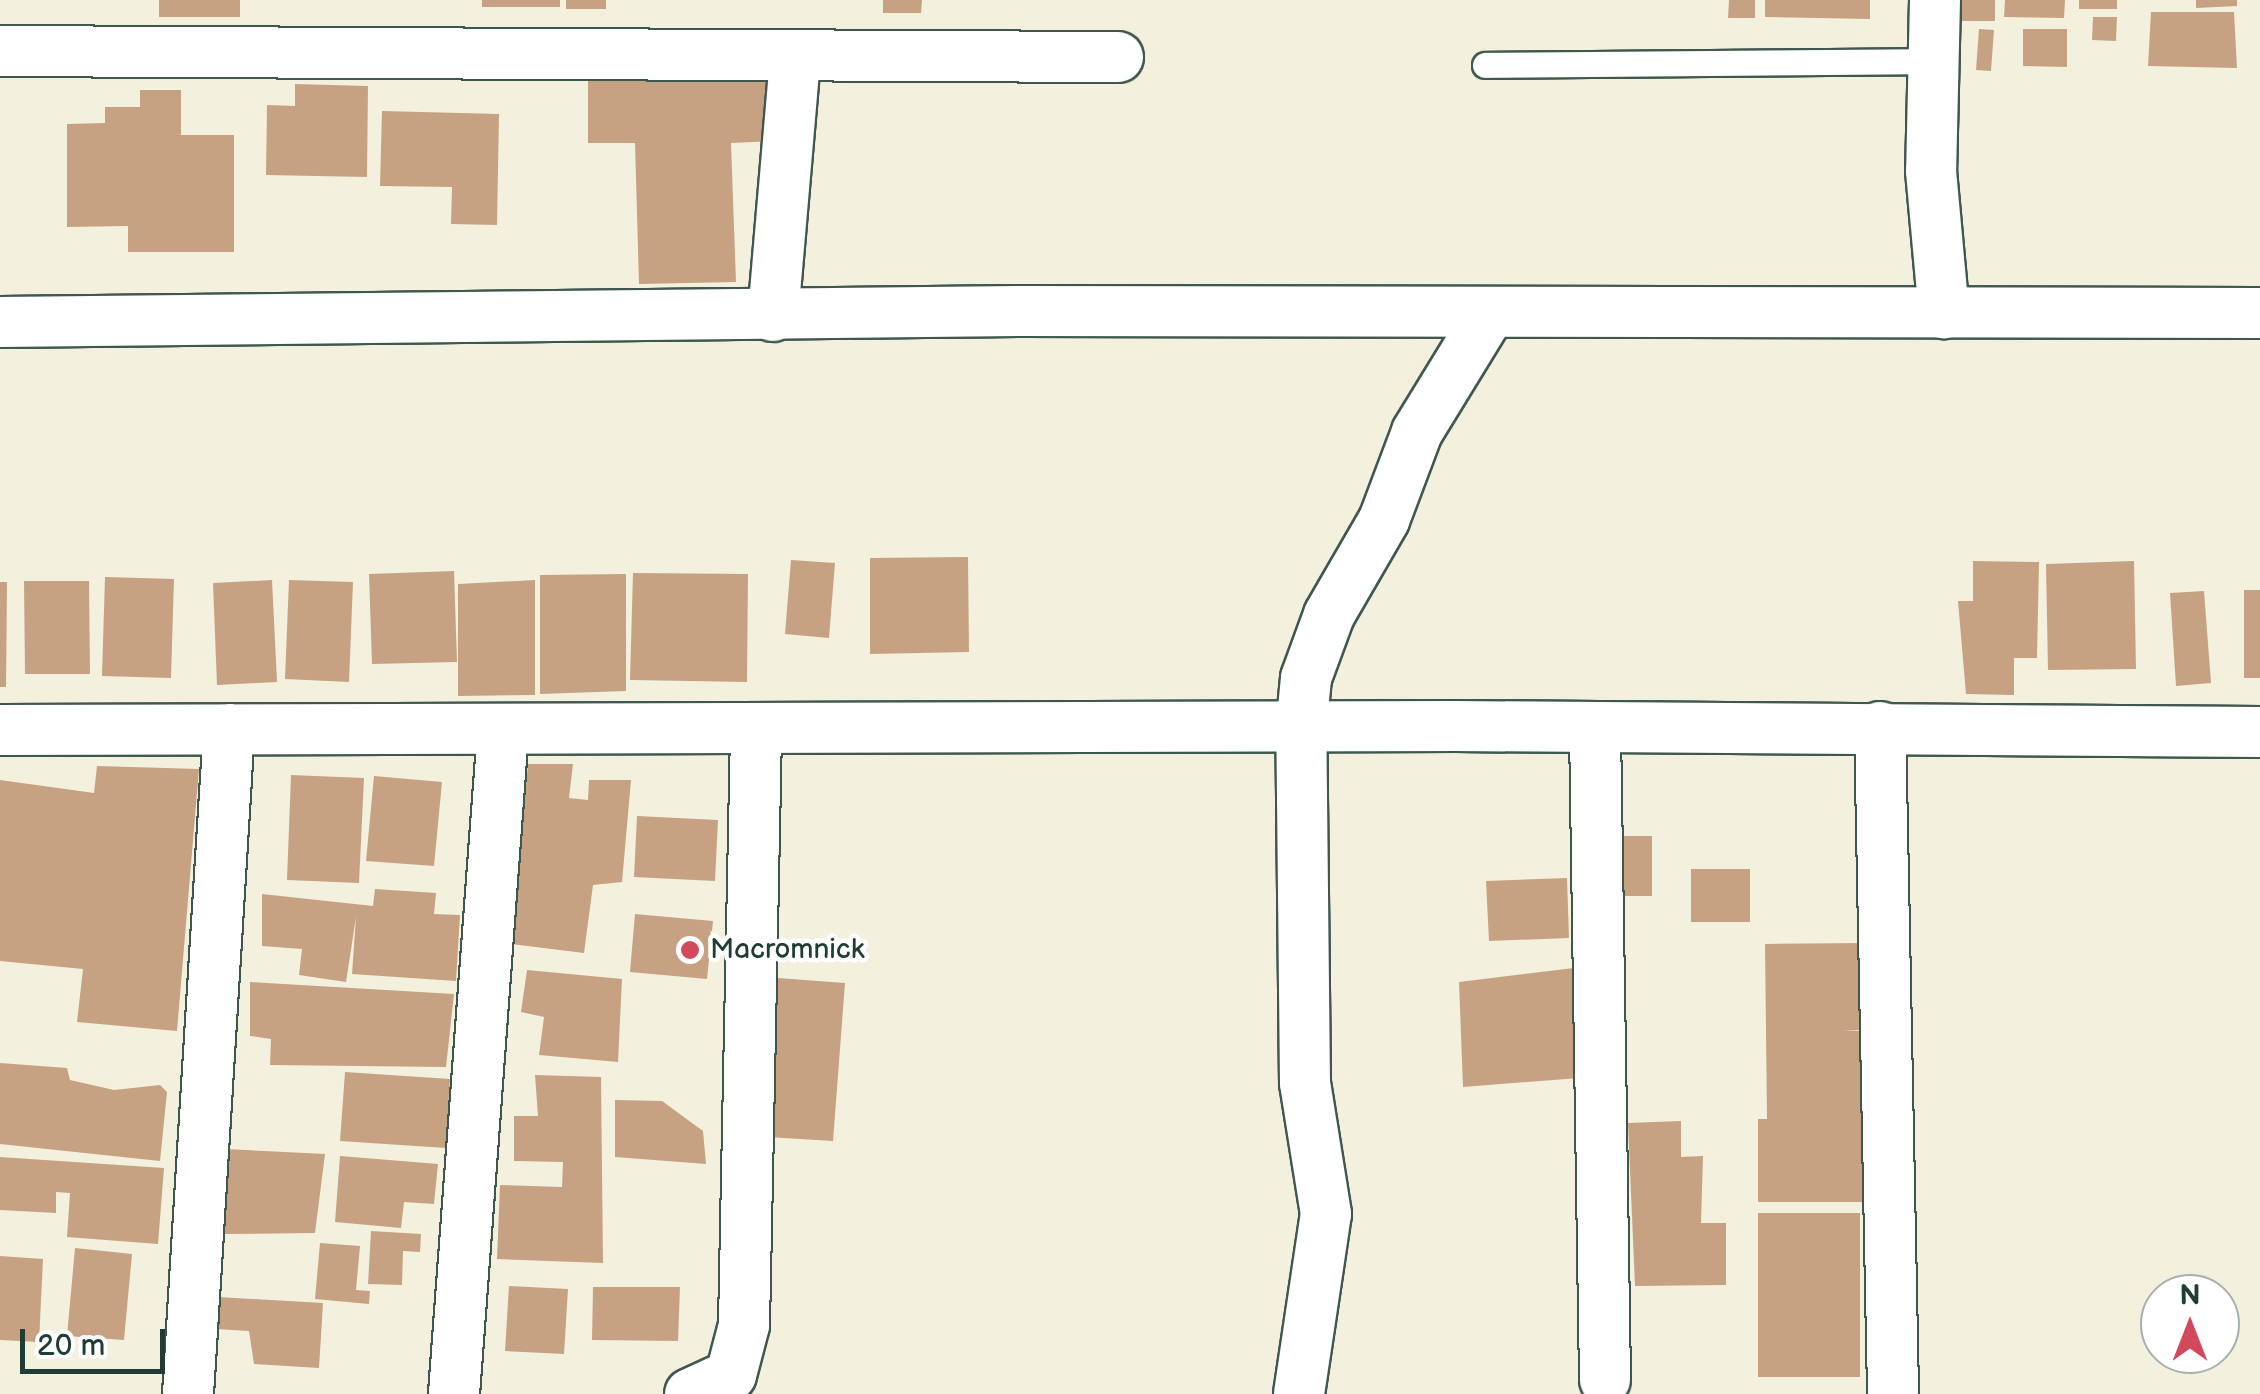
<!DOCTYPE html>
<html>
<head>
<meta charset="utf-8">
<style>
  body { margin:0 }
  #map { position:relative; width:2260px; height:1394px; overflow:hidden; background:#f4f0de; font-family:"Balsamiq Sans",sans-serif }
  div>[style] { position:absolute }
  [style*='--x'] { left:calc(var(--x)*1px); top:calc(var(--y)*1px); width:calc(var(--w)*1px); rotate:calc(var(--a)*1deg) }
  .building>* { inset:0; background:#c6a283 }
  .roads { filter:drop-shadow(2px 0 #3f584e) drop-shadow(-2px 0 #3f584e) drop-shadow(0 2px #3f584e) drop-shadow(0 -2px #3f584e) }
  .service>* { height:25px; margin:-12.5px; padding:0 12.5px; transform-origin:12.5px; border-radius:12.5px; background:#fff }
  .minor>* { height:50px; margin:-25px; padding:0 25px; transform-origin:25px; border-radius:25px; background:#fff }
  .dots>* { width:28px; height:28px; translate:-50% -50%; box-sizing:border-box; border:5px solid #fff; border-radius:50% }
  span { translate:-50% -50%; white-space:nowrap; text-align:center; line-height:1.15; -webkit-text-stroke:9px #fff; paint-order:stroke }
  .poi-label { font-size:28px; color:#1f3d34 }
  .left { translate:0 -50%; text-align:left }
  .north { position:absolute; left:2140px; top:1274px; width:100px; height:100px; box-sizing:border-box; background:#fff; border:2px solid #a5b1ae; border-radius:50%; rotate:0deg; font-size:28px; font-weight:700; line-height:40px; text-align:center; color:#1f3d34 }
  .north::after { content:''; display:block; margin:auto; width:35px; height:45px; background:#d1495b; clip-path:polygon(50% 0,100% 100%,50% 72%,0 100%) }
  .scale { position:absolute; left:20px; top:1329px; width:145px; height:45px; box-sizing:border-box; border:5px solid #1f3d34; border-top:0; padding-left:12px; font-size:30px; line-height:35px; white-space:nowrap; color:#1f3d34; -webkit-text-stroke:8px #fff; paint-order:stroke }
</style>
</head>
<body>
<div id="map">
  <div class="building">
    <i style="clip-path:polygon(159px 0,240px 0,240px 17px,159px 17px)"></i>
    <i style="clip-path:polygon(482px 0,560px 0,560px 7px,482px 7px)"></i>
    <i style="clip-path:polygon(566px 0,606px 0,606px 9px,566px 9px)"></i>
    <i style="clip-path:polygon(883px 0,922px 0,921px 13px,883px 13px)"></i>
    <i style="clip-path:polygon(1729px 0,1755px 0,1755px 18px,1728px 18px)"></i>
    <i style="clip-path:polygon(1765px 0,1870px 0,1870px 19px,1765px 17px)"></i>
    <i style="clip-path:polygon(1958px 0,1995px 0,1995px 21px,1958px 21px)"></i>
    <i style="clip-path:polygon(2005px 0,2065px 0,2064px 18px,2004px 17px)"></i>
    <i style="clip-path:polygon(2079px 0,2117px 0,2117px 9px,2079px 9px)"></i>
    <i style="clip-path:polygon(2196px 0,2237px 0,2237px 6px,2196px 8px)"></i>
    <i style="clip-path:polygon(2151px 12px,2234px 12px,2237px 68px,2148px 66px)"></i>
    <i style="clip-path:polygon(2093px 17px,2117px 17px,2116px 41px,2092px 40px)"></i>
    <i style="clip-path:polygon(1979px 29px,1994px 30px,1991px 71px,1976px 70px)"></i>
    <i style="clip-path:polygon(2023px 29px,2067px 29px,2067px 67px,2023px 66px)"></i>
    <i style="clip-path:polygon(588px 70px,770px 77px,775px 141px,731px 143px,736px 282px,639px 284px,635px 143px,588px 143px)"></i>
    <i style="clip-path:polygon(295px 84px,368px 86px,367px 177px,266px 175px,267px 105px,295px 106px)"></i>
    <i style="clip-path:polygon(140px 90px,181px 90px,181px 135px,234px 135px,234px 252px,128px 252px,128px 226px,67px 227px,67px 124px,105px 123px,105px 107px,140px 107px)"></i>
    <i style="clip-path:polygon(382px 111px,499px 114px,497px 225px,451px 224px,452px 187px,380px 186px)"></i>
    <i style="clip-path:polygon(968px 557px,969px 652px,870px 654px,870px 558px)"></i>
    <i style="clip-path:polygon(791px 560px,835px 563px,829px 638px,785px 634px)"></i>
    <i style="clip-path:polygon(1973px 561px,2039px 562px,2037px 658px,2014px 658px,2014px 695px,1966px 694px,1958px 601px,1973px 601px)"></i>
    <i style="clip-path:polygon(2134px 561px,2136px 669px,2048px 670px,2046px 564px)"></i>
    <i style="clip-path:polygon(454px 571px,457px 662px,372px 664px,369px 574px)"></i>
    <i style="clip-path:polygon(633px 573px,748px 574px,747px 682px,630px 680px)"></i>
    <i style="clip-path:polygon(626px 574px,626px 691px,540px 694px,540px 575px)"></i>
    <i style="clip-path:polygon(105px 577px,174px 579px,171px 678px,102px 676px)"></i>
    <i style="clip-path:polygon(272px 580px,277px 682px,217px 685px,213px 583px)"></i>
    <i style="clip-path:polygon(289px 580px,353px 582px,349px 682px,285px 679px)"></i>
    <i style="clip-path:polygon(535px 580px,535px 695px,458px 696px,458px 584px)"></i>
    <i style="clip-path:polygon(24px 581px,89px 581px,90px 674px,25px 674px)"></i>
    <i style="clip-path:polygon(0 582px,7px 582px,6px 687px,0 687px)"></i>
    <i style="clip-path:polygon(2244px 590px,2260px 590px,2260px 678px,2244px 678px)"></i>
    <i style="clip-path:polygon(2204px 591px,2211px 683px,2176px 686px,2170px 593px)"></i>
    <i style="clip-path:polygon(528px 764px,573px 764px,569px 798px,588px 800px,589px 780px,631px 780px,622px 882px,593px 885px,584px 953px,511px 944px)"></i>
    <i style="clip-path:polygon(97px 766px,199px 769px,177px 1031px,77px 1022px,83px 969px,0 961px,0 780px,94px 793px)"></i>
    <i style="clip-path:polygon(291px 775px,364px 778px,359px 883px,287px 880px)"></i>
    <i style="clip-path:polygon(374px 776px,442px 782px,434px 866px,366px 861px)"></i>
    <i style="clip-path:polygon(637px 816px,718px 820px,715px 881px,634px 877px)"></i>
    <i style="clip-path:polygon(1612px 836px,1652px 836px,1652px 896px,1612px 896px)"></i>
    <i style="clip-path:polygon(1691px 869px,1750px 869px,1750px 922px,1691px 922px)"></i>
    <i style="clip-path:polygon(1567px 878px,1569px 938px,1489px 941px,1486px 881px)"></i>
    <i style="clip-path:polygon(375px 889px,436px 893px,434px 914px,460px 915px,456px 981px,352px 974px,356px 917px,346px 982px,299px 975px,302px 949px,262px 946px,262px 894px,373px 906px)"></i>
    <i style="clip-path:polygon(635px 914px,713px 921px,707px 979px,630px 972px)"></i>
    <i style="clip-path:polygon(1865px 943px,1867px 1030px,1843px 1030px,1862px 1031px,1862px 1202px,1758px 1202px,1758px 1119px,1767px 1119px,1765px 944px)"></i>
    <i style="clip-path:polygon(1574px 968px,1579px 1078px,1463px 1087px,1459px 982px)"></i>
    <i style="clip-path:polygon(527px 970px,622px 979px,618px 1062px,539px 1055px,544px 1017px,521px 1012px)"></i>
    <i style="clip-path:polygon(778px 978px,845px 983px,833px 1141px,767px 1137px)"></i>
    <i style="clip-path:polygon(250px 982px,454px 994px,446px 1067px,270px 1065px,271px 1039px,250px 1036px)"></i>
    <i style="clip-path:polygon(0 1063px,67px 1068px,70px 1080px,114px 1090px,160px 1085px,167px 1092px,160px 1161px,0 1144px)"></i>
    <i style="clip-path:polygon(345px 1072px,450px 1079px,446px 1148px,340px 1141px)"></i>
    <i style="clip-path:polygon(535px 1075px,601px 1077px,603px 1263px,497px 1259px,500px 1185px,562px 1187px,563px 1162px,514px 1161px,514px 1116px,538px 1116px)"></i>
    <i style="clip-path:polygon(615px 1100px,662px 1101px,703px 1131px,706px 1164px,615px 1157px)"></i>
    <i style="clip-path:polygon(1681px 1121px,1681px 1157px,1703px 1156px,1701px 1223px,1726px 1223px,1726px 1285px,1635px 1286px,1628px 1123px)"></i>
    <i style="clip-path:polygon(226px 1149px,325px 1154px,315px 1233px,221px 1234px)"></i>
    <i style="clip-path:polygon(340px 1156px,438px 1164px,434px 1204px,404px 1202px,401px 1228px,335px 1222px)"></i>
    <i style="clip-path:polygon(0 1157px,164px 1168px,158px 1244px,67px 1237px,70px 1193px,56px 1192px,56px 1213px,0 1210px)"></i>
    <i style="clip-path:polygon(1758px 1213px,1860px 1213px,1860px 1377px,1758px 1377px)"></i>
    <i style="clip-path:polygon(371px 1231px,421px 1234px,420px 1252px,403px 1251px,402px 1285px,368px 1284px)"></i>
    <i style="clip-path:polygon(320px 1243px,360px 1246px,356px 1290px,370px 1291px,369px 1304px,315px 1299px)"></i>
    <i style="clip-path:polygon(75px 1248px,132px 1254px,124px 1340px,67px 1336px)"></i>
    <i style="clip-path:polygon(0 1256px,43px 1259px,39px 1342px,0 1340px)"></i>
    <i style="clip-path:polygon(509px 1286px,568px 1289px,564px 1354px,505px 1351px)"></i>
    <i style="clip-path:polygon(593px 1287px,680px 1287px,678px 1341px,592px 1340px)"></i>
    <i style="clip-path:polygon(218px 1297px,323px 1303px,319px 1368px,254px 1364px,249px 1331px,216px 1329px)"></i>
  </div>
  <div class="roads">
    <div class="service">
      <i style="--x:1485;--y:65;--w:448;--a:-0.5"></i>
    </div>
    <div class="minor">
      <i style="--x:1935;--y:0;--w:171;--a:91.3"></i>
      <i style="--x:1931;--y:171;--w:143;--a:84.8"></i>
      <i style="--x:0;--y:51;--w:1118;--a:0.31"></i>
      <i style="--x:773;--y:316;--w:258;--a:-85.1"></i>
      <i style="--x:0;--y:322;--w:1019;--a:-0.62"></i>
      <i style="--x:1019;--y:311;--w:1241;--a:0.09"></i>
      <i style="--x:1880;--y:727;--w:666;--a:88.88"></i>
      <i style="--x:1595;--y:728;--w:652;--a:89.12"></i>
      <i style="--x:0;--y:730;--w:1455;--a:-0.16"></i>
      <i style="--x:1455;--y:726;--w:805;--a:0.43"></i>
      <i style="--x:188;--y:1394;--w:666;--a:-86.47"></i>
      <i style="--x:454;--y:1394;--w:664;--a:-85.77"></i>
      <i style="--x:690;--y:1394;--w:45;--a:-24.9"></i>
      <i style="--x:731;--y:1375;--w:52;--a:-75.4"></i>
      <i style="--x:744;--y:1325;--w:594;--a:-88.84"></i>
      <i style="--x:1299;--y:1394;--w:182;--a:-81.5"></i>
      <i style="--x:1326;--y:1214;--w:133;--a:-99.1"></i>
      <i style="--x:1305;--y:1083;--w:353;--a:-90.6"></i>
      <i style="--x:1301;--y:730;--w:52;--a:-84.5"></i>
      <i style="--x:1306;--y:678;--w:67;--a:-69.9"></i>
      <i style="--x:1329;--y:615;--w:110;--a:-59.9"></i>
      <i style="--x:1384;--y:520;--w:94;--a:-69.4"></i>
      <i style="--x:1417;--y:432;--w:140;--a:-58.5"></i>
    </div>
  </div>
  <div class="dots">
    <i style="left:690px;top:950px;background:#d1495b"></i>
  </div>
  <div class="poi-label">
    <span class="left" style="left:710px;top:950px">Macromnick</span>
  </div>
  <div class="north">N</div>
  <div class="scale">20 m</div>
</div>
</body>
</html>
